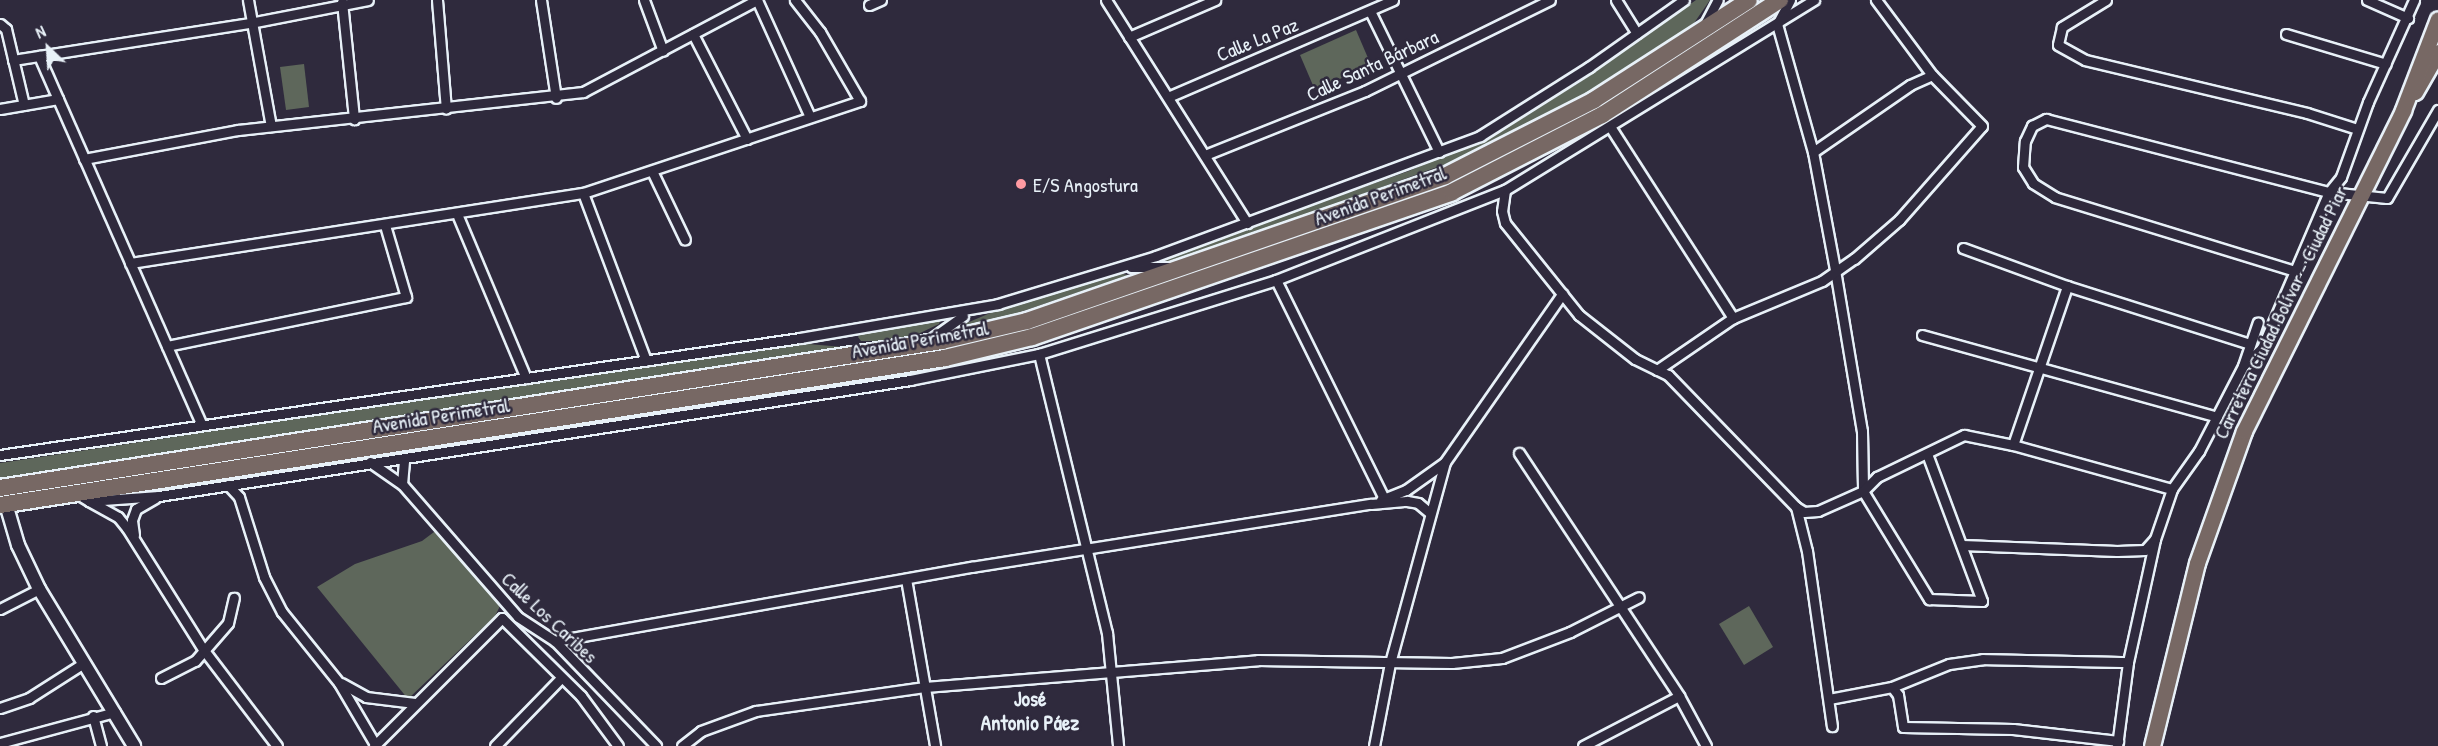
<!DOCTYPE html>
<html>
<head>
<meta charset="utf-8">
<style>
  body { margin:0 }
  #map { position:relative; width:2438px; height:746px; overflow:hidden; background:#2f2a3d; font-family:"Patrick Hand",sans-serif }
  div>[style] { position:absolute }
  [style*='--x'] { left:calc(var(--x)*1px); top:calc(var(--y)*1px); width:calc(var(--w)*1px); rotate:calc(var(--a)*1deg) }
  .green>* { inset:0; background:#5e675b }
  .roads { filter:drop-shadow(2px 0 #e8f1f8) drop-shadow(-2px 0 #e8f1f8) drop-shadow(0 2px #e8f1f8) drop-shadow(0 -2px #e8f1f8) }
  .minor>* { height:9px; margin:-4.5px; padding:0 4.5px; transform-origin:4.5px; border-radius:4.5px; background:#2f2a3d }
  .tertiary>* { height:12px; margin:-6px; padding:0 6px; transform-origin:6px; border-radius:6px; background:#2f2a3d }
  .primary>* { height:15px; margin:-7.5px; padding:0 7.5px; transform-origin:7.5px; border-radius:7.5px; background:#776864 }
  .trunk>* { height:16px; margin:-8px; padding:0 8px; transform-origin:8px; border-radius:8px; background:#776864 }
  .dots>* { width:16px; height:16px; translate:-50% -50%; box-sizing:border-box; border:3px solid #2f2a3d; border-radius:50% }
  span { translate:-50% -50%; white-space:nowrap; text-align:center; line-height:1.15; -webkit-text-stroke:5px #2f2a3d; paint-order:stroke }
  .street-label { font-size:20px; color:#e8f1f8 }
  .poi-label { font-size:20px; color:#e8f1f8 }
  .left { translate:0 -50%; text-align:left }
  .neighbourhood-label { font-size:21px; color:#e8f1f8; font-weight:700 }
  .north { position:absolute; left:18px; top:18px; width:60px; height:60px; -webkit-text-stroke:4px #2f2a3d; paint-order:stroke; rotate:335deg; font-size:16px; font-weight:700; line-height:24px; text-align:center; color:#e8f1f8 }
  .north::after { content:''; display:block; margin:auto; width:21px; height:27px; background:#e8f1f8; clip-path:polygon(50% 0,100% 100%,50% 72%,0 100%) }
</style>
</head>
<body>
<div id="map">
  <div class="green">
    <i style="clip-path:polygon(1696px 0,1710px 0,1692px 26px,1571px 103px,1465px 157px,1175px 262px,1158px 260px,1409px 171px,1491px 135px,1577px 84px)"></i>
    <i style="clip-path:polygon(1356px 30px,1371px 65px,1315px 90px,1300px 55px)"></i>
    <i style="clip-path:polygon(304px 64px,309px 107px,286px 110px,280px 67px)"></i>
    <i style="clip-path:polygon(1109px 272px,1129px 275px,1003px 318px,955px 328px,1016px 302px)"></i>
    <i style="clip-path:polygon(941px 318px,939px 324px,916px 335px,885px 341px,861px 341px,858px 337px,861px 332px)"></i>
    <i style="clip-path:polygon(797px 343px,843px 347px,0 479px,0 463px)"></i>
    <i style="clip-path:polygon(438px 529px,492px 588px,500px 606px,495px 616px,408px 699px,317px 587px,355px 564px,422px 541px)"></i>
    <i style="clip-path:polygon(1749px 606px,1773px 647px,1744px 665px,1719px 624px)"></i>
  </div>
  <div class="roads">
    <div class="minor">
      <i style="--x:248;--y:0;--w:128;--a:79.7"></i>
      <i style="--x:437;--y:0;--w:109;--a:85.3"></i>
      <i style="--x:541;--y:0;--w:99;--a:81.3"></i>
      <i style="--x:644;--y:0;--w:54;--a:69.6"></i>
      <i style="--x:757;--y:0;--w:128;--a:65.6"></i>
      <i style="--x:1106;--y:0;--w:264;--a:57.7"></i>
      <i style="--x:1616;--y:0;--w:39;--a:58"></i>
      <i style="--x:1790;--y:0;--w:27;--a:118"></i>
      <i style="--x:1777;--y:24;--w:133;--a:74.3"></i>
      <i style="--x:1813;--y:152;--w:120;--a:79.4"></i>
      <i style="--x:1835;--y:270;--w:163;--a:80.5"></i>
      <i style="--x:1862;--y:431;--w:60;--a:89"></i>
      <i style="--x:1863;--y:491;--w:127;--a:58.6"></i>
      <i style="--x:1929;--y:599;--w:53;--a:2.2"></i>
      <i style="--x:1982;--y:601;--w:157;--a:-110.5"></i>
      <i style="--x:2106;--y:0;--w:52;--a:148.5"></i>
      <i style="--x:2062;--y:27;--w:18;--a:103"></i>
      <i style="--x:2058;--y:45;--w:31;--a:29"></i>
      <i style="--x:2085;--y:60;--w:228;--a:13.4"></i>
      <i style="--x:2307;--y:113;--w:52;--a:17.7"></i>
      <i style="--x:2367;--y:0;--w:45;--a:23.7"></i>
      <i style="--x:342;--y:2;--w:118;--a:84.1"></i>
      <i style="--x:869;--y:5;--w:13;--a:-23"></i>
      <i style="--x:1370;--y:11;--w:157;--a:63.9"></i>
      <i style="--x:0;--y:24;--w:8;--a:40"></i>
      <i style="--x:6;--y:29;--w:78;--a:76.7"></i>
      <i style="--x:1705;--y:24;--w:27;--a:-62"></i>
      <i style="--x:693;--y:34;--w:118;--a:62.8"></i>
      <i style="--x:2286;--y:34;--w:104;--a:16.7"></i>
      <i style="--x:1129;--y:37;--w:94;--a:-23.3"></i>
      <i style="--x:39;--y:56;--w:403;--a:66.2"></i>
      <i style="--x:13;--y:60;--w:240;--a:-8.9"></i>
      <i style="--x:250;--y:23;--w:120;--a:-11"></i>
      <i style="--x:1168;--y:97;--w:245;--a:-23.3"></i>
      <i style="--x:0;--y:109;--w:59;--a:-9.8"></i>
      <i style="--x:1611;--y:128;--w:226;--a:57.3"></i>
      <i style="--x:1813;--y:152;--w:118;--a:-34.6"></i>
      <i style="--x:1910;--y:85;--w:24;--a:-24"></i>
      <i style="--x:1205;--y:155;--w:172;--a:-21.8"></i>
      <i style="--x:1365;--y:91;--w:206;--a:-26.2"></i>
      <i style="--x:84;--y:159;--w:157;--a:-10.7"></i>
      <i style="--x:238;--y:130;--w:347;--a:-6.3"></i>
      <i style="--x:583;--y:92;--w:197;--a:-27.9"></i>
      <i style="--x:652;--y:171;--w:76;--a:64.4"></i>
      <i style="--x:1505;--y:190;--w:21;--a:98"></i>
      <i style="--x:1502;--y:211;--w:12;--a:76"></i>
      <i style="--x:1505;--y:223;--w:118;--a:51.2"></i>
      <i style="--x:1579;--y:315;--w:71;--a:38.2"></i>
      <i style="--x:1635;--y:359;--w:37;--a:26"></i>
      <i style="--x:1668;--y:375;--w:184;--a:45.9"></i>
      <i style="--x:1796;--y:507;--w:45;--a:76"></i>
      <i style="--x:1807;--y:551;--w:177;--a:81.9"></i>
      <i style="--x:583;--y:193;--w:179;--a:69.4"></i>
      <i style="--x:457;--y:214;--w:178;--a:67.2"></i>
      <i style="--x:1963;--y:248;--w:111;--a:20.1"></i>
      <i style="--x:2067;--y:286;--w:192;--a:17.6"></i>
      <i style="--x:130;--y:263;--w:458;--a:-8.8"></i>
      <i style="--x:583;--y:193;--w:292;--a:-18.4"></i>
      <i style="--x:860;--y:101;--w:80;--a:-120.1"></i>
      <i style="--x:820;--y:32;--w:41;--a:-128"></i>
      <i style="--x:1131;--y:267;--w:37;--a:0"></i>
      <i style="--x:2295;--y:271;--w:251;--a:-162.9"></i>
      <i style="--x:2055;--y:197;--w:26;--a:-148"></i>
      <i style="--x:2033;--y:183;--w:19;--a:-122"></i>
      <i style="--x:2023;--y:167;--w:26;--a:-86"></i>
      <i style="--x:2025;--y:141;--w:17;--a:-65"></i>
      <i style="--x:2032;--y:126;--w:16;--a:-27"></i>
      <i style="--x:2046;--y:119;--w:292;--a:14.5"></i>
      <i style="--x:2329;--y:192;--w:58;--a:5.9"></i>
      <i style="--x:2387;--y:198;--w:102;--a:-59.9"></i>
      <i style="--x:1276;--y:280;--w:244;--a:63.7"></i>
      <i style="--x:1922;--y:335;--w:306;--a:15.5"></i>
      <i style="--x:928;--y:341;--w:43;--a:-35.5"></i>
      <i style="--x:167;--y:346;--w:244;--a:-11.6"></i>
      <i style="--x:406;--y:297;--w:75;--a:-106.3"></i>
      <i style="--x:1039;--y:354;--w:287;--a:76.3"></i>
      <i style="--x:1107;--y:633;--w:114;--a:84.4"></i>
      <i style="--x:2245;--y:364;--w:23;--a:-43"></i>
      <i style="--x:2262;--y:348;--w:170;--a:-66.8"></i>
      <i style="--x:2329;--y:192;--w:19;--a:-51"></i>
      <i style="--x:2341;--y:177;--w:80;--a:-70.2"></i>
      <i style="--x:2368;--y:102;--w:112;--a:-65.7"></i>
      <i style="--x:1657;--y:370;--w:92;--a:-34.4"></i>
      <i style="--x:1733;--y:318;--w:96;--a:-22.6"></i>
      <i style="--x:1822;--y:281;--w:39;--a:-35"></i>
      <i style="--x:1854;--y:259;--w:60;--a:-40.9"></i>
      <i style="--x:1899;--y:220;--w:125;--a:-48.6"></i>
      <i style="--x:1982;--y:126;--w:71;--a:-134.4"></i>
      <i style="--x:1932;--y:75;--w:94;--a:-126.7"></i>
      <i style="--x:2013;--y:445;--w:168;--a:-71.2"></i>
      <i style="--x:1519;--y:453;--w:291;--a:56.6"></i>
      <i style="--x:1679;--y:696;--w:57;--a:61.6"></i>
      <i style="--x:0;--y:455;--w:809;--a:-8.32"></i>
      <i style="--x:800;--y:338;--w:201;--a:-9.7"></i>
      <i style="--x:998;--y:304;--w:165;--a:-16.9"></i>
      <i style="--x:1156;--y:256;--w:346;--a:-20.3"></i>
      <i style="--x:1480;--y:136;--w:129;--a:-32.3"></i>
      <i style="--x:1589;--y:67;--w:116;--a:-35.2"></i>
      <i style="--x:370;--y:462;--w:39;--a:35"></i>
      <i style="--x:402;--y:484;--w:176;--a:48.9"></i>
      <i style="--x:518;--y:617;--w:44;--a:33"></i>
      <i style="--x:555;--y:641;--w:146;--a:46.1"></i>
      <i style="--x:402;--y:484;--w:25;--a:-85"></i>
      <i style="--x:228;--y:485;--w:16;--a:47"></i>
      <i style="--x:239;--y:497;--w:84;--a:72.6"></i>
      <i style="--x:264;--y:577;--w:39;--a:63"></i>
      <i style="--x:282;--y:612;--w:91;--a:51.2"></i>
      <i style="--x:339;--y:683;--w:71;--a:59.5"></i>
      <i style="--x:79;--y:495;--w:12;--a:31"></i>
      <i style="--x:89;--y:501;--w:70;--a:-4.1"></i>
      <i style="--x:159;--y:496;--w:760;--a:-8.78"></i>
      <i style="--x:910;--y:380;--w:132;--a:-11.4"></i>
      <i style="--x:1039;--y:354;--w:248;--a:-17.3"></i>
      <i style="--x:1276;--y:280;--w:246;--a:-21.5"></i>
      <i style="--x:1505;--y:190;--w:363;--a:-31.6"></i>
      <i style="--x:1381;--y:500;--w:27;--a:-22"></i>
      <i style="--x:1406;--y:490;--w:47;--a:-35.4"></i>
      <i style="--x:89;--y:501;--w:33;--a:29"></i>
      <i style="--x:118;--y:517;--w:14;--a:51"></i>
      <i style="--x:127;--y:528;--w:143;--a:57.9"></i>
      <i style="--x:203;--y:649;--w:122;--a:52.7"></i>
      <i style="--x:1796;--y:507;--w:9;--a:32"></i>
      <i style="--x:1804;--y:512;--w:14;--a:-4"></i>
      <i style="--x:1818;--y:511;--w:49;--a:-24"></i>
      <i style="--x:1863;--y:491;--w:20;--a:-45"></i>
      <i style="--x:1877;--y:477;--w:97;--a:-25.8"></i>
      <i style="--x:1964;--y:435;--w:50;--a:11.5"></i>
      <i style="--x:2013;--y:445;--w:165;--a:15.5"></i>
      <i style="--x:134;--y:535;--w:15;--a:-98"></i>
      <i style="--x:132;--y:520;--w:12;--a:-70"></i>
      <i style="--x:136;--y:509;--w:22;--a:-30"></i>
      <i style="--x:1962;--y:545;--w:155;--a:2.2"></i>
      <i style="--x:2117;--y:551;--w:28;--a:-2"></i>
      <i style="--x:2145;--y:550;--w:15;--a:-48"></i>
      <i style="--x:906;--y:579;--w:169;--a:80.1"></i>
      <i style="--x:0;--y:609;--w:44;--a:-27.1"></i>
      <i style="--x:555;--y:641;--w:423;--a:-10.1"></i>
      <i style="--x:971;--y:567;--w:405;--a:-9"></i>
      <i style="--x:1371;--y:504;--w:36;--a:-5"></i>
      <i style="--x:1407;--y:501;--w:11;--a:10"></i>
      <i style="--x:1418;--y:503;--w:16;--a:40"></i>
      <i style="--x:161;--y:678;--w:38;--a:-27"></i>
      <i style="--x:195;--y:661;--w:50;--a:-49"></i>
      <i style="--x:228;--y:623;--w:26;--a:-77"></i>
      <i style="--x:341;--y:683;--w:29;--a:29"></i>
      <i style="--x:366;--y:697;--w:49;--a:7"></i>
      <i style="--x:1892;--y:687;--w:10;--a:53"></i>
      <i style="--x:1898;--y:695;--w:32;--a:81"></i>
      <i style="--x:1903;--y:727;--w:110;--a:1"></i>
      <i style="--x:2013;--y:729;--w:106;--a:6.5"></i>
      <i style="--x:1829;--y:699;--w:64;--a:-10.8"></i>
      <i style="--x:1892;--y:687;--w:61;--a:-22"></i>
      <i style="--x:1949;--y:664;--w:34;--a:-8"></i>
      <i style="--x:1983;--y:659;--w:145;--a:1.2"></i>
      <i style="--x:0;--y:708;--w:31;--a:-19"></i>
      <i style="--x:29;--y:698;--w:65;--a:-32.5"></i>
      <i style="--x:93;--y:716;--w:31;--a:75"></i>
      <i style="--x:0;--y:743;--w:119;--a:-15.1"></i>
      <i style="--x:374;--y:746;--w:181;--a:-45"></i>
      <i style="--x:502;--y:618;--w:111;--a:44.6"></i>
      <i style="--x:581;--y:696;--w:62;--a:53.5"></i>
      <i style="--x:495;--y:746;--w:95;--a:-45.9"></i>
      <i style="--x:682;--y:746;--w:24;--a:-38"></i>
      <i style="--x:701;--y:731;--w:59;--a:-20"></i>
      <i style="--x:756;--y:711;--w:171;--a:-8.1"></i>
      <i style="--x:925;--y:687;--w:334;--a:-4.6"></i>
      <i style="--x:1258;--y:660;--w:194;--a:0.9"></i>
      <i style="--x:1452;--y:663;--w:50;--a:-5.7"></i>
      <i style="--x:1502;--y:658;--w:73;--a:-20.9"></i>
      <i style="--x:1570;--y:632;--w:77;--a:-26.9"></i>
      <i style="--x:1374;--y:746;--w:85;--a:-79.1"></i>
      <i style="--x:1390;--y:663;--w:208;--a:-74.7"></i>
      <i style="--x:1445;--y:462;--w:205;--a:-55.1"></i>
      <i style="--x:1583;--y:746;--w:108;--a:-27.5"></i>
      <i style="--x:2117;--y:746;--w:85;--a:-82.5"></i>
      <i style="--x:2128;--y:662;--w:126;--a:-77.6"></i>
      <i style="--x:2155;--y:539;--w:53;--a:-71.2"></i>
      <i style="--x:2172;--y:489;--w:47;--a:-54.6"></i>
      <i style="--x:2199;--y:451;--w:96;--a:-62.6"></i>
      <i style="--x:2243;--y:366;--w:46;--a:-71.2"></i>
    </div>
    <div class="tertiary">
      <i style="--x:6;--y:504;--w:43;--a:73.7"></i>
      <i style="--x:18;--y:545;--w:49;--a:64.5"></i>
      <i style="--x:39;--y:589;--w:184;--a:58.8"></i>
    </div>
    <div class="primary">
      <i style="--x:2415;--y:92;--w:46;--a:-60.1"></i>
      <i style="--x:2152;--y:746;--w:188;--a:-76.2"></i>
      <i style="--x:2197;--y:563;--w:140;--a:-70.4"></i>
      <i style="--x:2244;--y:431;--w:358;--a:-63.6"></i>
      <i style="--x:2403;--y:110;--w:97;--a:-69"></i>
    </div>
    <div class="trunk">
      <i style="--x:0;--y:488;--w:953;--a:-8.87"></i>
      <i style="--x:942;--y:341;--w:87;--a:-13.2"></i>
      <i style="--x:1027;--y:321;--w:442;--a:-19.1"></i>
      <i style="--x:1445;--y:176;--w:167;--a:-27"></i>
      <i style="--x:1594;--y:100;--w:184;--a:-32.8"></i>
      <i style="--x:0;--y:505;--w:956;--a:-8.84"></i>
      <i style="--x:945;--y:358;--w:89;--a:-13.6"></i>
      <i style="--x:1032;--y:337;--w:444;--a:-19"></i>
      <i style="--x:1452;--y:192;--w:169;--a:-27.2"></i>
      <i style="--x:1602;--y:115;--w:212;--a:-32.9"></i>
    </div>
  </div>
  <div class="dots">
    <i style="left:1021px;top:184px;background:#ff9aa2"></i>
  </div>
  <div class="street-label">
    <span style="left:1257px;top:39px;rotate:-22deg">Calle La Paz</span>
    <span style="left:1372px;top:65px;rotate:-25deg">Calle Santa Bárbara</span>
    <span style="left:1380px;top:195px;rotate:-20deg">Avenida Perimetral</span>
    <span style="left:2280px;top:312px;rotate:-64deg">Carretera Ciudad Bolívar - Ciudad Piar</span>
    <span style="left:920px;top:339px;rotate:-10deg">Avenida Perimetral</span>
    <span style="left:441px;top:415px;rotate:-9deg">Avenida Perimetral</span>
    <span style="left:550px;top:617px;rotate:43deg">Calle Los Caribes</span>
  </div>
  <div class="poi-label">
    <span class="left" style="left:1033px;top:184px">E/S Angostura</span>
  </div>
  <div class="neighbourhood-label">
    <span style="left:1030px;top:711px">José<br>Antonio Páez</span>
  </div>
  <div class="north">N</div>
</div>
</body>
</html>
